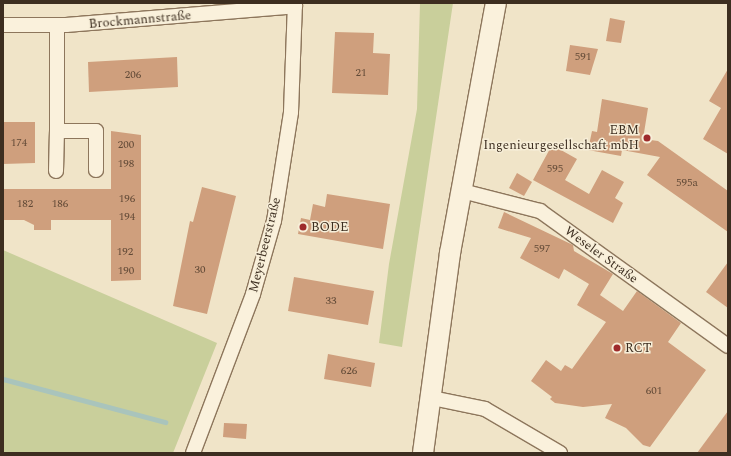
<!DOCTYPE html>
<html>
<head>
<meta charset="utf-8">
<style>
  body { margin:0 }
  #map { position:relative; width:731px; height:456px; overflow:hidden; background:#f0e4c8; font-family:Spectral,serif }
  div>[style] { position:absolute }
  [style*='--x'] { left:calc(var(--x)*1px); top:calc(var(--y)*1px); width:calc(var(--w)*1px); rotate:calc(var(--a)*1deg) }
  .green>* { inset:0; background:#c9cf9b }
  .stream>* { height:5px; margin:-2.5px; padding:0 2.5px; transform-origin:2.5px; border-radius:2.5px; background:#a9c4bc }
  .building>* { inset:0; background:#cf9f7d }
  .roads { filter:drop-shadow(1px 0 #8d765c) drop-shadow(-1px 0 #8d765c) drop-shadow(0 1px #8d765c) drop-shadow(0 -1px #8d765c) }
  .minor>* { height:14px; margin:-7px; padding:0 7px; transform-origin:7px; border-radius:7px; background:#faf1dc }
  .secondary>* { height:20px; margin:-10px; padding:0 10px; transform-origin:10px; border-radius:10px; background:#faf1dc }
  .dots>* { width:11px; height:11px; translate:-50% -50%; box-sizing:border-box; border:2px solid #f7eed8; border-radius:50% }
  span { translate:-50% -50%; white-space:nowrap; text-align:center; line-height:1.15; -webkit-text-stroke:3px #f7eed8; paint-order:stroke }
  .number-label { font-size:11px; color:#624a37 }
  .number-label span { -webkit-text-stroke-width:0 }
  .street-label { font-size:13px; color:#3d2e20 }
  .poi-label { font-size:13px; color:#3d2e20 }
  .right { translate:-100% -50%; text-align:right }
  .left { translate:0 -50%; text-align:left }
  .frame { position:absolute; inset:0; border:4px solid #3d2e20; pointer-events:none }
</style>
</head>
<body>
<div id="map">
  <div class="green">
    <i style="clip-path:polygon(420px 3px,453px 3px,402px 347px,379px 343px,389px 264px,417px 109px)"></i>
    <i style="clip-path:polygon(3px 250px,217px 343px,173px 453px,3px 453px)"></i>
  </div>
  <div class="stream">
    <i style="--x:3;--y:379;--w:168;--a:14.9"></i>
  </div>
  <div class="building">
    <i style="clip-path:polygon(610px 18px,625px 21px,621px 43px,606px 41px)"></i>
    <i style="clip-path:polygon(335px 32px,374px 33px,373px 53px,390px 54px,388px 95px,332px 93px)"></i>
    <i style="clip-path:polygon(570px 45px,598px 49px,590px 75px,566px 71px)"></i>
    <i style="clip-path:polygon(177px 57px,178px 87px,89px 92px,88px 62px)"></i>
    <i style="clip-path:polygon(728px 69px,728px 154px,703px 139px,721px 108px,709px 101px)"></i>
    <i style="clip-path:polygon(602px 99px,648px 108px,643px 139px,658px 141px,728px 191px,728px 232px,647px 175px,660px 157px,622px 150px,621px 156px,588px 150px,592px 131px,597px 132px)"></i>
    <i style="clip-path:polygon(3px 122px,35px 122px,35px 163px,3px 164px)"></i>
    <i style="clip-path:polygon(111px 131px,141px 135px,141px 280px,111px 281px,111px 220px,51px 220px,51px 230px,34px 230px,34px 225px,24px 220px,3px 220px,3px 189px,111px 189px)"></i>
    <i style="clip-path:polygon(552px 145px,577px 159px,565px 180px,589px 194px,602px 170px,624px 182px,615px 198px,623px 203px,613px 223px,533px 180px)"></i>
    <i style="clip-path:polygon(517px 173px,532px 182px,524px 196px,509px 188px)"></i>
    <i style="clip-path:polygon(202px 187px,236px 196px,207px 314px,173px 306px,190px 221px,193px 222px)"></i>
    <i style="clip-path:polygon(327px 194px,390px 204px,383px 249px,298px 234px,301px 218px,310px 220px,313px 204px,325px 207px)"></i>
    <i style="clip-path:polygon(504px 212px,573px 245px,574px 251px,613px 274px,600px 295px,623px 311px,637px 291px,681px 323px,668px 342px,706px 370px,650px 447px,643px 445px,626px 428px,605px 418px,612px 404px,583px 407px,555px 403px,550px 399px,552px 397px,531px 381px,546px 360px,561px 371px,565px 365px,572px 369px,606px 322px,577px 305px,589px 284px,564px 269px,559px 279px,520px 258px,531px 238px,498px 228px)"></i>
    <i style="clip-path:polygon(728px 262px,728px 308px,706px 292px)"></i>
    <i style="clip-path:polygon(294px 277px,374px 291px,368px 325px,288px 311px)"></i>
    <i style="clip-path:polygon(328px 354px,375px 363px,371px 387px,324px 379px)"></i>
    <i style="clip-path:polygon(728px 411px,728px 453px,697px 453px)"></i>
    <i style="clip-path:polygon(224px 423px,247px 424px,246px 439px,223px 437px)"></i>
  </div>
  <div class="roads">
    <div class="minor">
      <i style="--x:3;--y:25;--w:63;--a:0"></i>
      <i style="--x:66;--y:25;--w:230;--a:-4.7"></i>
      <i style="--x:57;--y:25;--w:106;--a:90"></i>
      <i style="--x:57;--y:131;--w:39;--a:0"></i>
      <i style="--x:96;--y:131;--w:39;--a:90"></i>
      <i style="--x:56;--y:171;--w:40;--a:-88.6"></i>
      <i style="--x:462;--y:191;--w:81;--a:14.4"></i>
      <i style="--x:540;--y:211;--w:231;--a:35.7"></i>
      <i style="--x:432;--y:398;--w:54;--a:11.7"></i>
      <i style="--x:485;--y:409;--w:87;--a:30.4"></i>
      <i style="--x:193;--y:453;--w:170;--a:-69.3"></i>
      <i style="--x:253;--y:294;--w:76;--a:-74"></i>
      <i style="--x:274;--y:221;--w:110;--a:-81.1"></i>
      <i style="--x:291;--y:112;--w:109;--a:-87.9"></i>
    </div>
    <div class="secondary">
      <i style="--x:423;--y:453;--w:202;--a:-82.3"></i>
      <i style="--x:450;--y:253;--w:254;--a:-79.6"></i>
    </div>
  </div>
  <div class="dots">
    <i style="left:647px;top:138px;background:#9e2a2b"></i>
    <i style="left:303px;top:227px;background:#9e2a2b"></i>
    <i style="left:617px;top:348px;background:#9e2a2b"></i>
  </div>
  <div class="number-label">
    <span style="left:583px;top:57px">591</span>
    <span style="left:361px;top:73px">21</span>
    <span style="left:133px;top:75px">206</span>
    <span style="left:19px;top:143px">174</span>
    <span style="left:126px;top:145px">200</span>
    <span style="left:126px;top:164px">198</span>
    <span style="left:555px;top:169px">595</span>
    <span style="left:687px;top:183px">595a</span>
    <span style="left:127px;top:199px">196</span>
    <span style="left:25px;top:204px">182</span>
    <span style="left:60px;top:204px">186</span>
    <span style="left:127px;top:217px">194</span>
    <span style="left:542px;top:249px">597</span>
    <span style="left:125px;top:252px">192</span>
    <span style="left:200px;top:270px">30</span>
    <span style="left:126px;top:271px">190</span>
    <span style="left:331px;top:301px">33</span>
    <span style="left:349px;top:371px">626</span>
    <span style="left:654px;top:391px">601</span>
  </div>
  <div class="street-label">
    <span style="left:140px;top:20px;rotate:-5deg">Brockmannstraße</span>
    <span style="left:265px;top:245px;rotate:-76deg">Meyerbeerstraße</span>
    <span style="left:601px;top:255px;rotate:36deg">Weseler Straße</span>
  </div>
  <div class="poi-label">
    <span class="right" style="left:639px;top:138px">EBM<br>Ingenieurgesellschaft mbH</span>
    <span class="left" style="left:311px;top:227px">BODE</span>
    <span class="left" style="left:625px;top:348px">RCT</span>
  </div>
  <div class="frame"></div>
</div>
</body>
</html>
